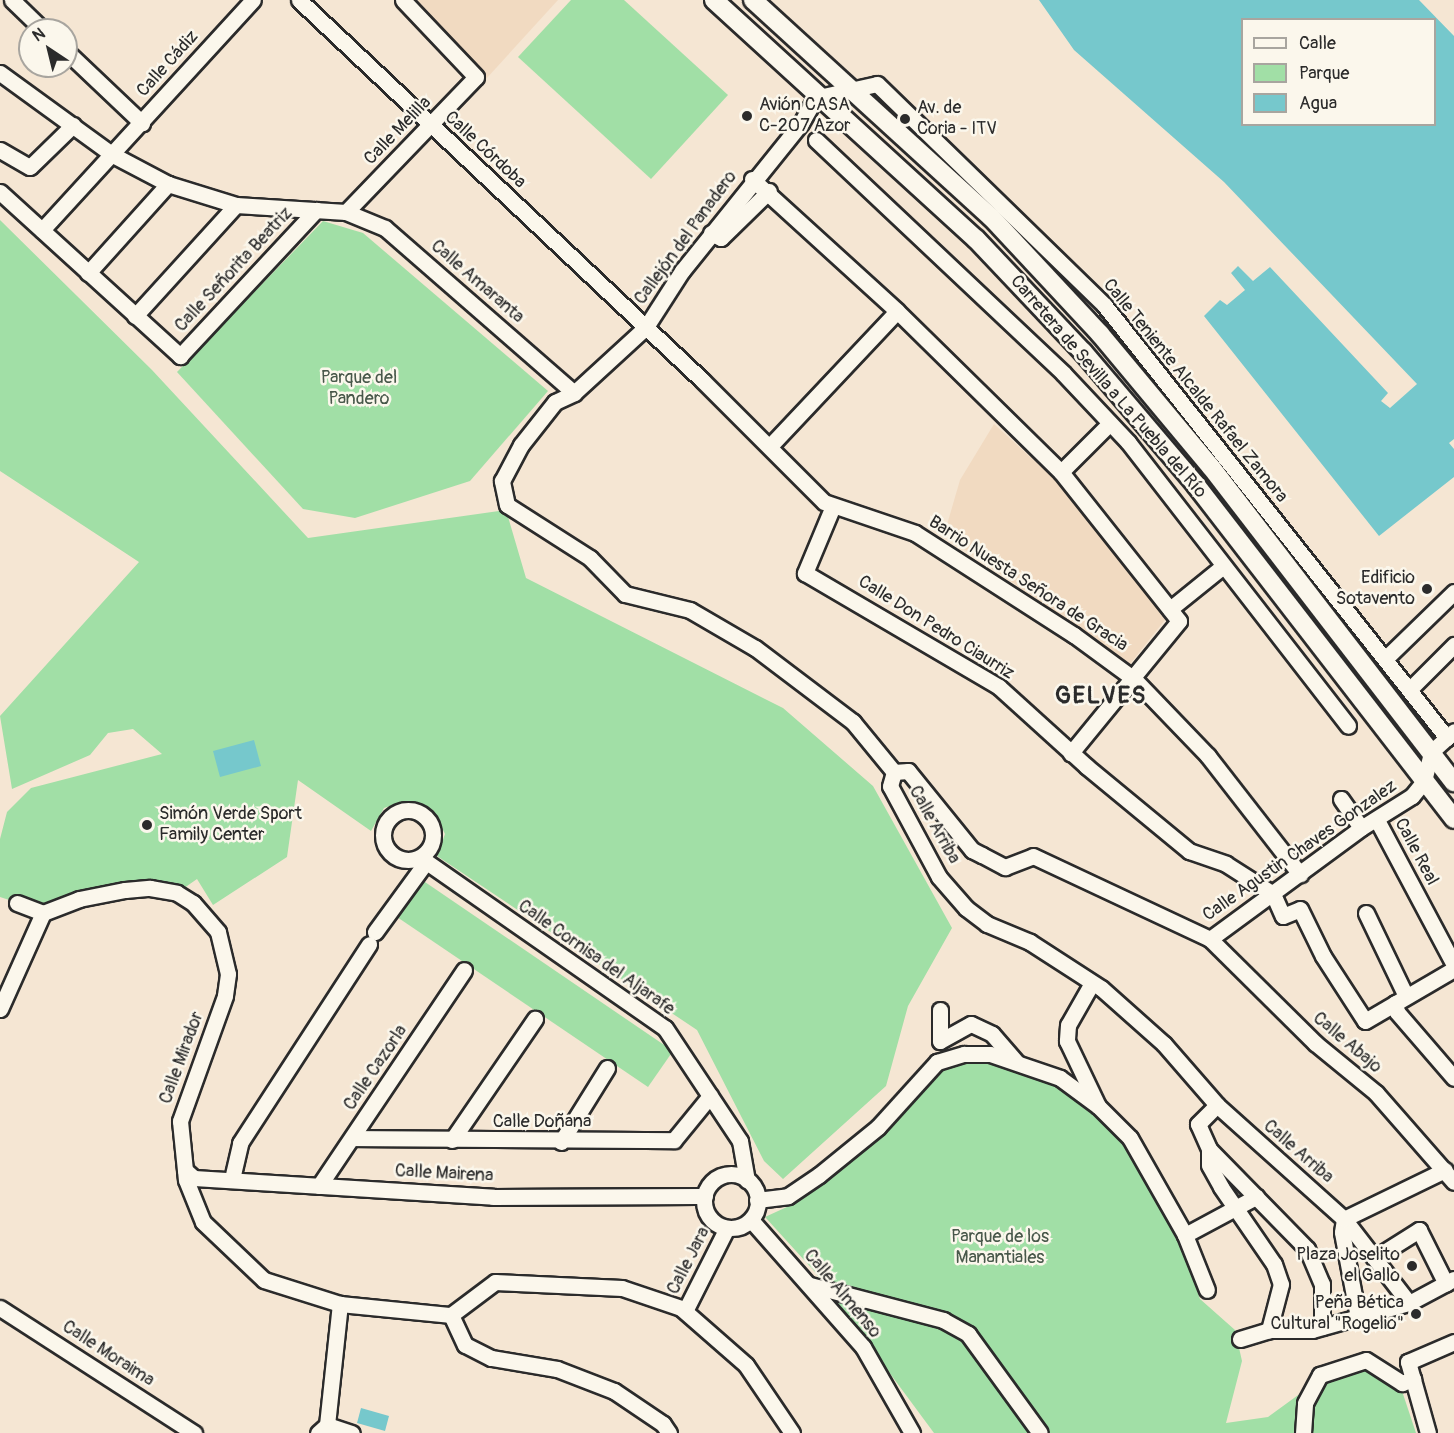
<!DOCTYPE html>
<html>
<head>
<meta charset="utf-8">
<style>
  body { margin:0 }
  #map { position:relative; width:1454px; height:1433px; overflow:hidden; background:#f5e6d3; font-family:Pangolin,sans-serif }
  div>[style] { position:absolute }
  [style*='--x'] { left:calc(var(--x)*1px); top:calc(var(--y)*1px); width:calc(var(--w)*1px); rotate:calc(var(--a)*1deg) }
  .built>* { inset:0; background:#f1dac1 }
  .green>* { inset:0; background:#a1dfa6 }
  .water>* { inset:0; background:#76c8cc }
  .roads { filter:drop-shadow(2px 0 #2b2b2b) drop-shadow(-2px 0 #2b2b2b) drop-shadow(0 2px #2b2b2b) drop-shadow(0 -2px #2b2b2b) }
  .minor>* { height:15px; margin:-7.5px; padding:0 7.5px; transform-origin:7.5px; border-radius:7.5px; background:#fbf7ec }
  .minor>.ring { margin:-7.5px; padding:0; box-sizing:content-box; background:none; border:15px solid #fbf7ec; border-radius:50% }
  .major>* { height:18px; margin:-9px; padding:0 9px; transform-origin:9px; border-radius:9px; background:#fbf7ec }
  .dots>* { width:16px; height:16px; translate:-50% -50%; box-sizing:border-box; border:3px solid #fbf7ec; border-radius:50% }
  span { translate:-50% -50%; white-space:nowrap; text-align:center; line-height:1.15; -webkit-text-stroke:5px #fbf7ec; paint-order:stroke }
  .street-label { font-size:18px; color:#2b2b2b }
  .poi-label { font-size:18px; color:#2b2b2b }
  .left { translate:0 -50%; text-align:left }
  .right { translate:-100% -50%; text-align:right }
  .park-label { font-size:18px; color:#48584a }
  .district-label { font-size:24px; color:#2b2b2b; font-weight:700; letter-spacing:1.5px }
  .legend { position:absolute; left:1241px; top:18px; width:195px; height:108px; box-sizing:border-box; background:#fbf7ec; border:2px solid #a8a59f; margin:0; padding:8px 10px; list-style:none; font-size:18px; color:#2b2b2b }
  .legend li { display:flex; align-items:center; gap:12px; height:30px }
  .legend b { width:30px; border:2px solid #a8a59f }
  .north { position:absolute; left:18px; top:18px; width:60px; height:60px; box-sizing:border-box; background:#fbf7ec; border:2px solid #a8a59f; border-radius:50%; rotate:325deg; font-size:16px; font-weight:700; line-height:24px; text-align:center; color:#2b2b2b }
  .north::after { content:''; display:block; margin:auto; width:21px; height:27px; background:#2b2b2b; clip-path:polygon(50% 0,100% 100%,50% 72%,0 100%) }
</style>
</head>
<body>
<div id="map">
  <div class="built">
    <i style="clip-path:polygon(410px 0,558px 0,486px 79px)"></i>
    <i style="clip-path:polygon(994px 424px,1060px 484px,1168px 616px,1130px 664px,944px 535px,960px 480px)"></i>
  </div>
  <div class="green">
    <i style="clip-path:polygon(571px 0,624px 0,728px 95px,651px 179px,518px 57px)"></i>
    <i style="clip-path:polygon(0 220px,152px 370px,308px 538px,506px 510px,526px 578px,783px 708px,873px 786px,952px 928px,908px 1006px,886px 1086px,783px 1179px,764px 1161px,697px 1030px,437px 856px,445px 834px,433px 810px,405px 801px,384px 808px,371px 831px,298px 780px,287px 857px,213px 905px,197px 879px,177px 893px,150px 888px,34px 908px,0 897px,0 839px,7px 812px,31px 788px,162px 754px,133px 729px,108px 733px,90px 755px,12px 789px,0 716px,139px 562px,0 471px)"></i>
    <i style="clip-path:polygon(323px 221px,363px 233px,548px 391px,470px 481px,355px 518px,303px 509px,177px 372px)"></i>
    <i style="clip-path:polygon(422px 880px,673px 1051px,648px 1087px,397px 917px)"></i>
    <i style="clip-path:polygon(956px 1060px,1002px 1061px,1048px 1077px,1126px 1140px,1178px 1236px,1200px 1299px,1235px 1330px,1242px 1361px,1226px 1423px,1268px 1417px,1345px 1361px,1384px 1370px,1399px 1382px,1416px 1433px,934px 1433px,815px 1272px,765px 1217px,789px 1206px,876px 1139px,938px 1067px)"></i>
  </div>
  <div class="water">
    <i style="clip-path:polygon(evenodd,1039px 0,1419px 0,1454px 36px,1454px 439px,1449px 443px,1454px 449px,1454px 477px,1379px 536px,1204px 316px,1220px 300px,1227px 305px,1245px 290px,1231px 273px,1238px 266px,1253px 281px,1270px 267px,1388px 393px,1381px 401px,1390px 408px,1417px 384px,1224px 182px,1074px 50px,1039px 0,1242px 20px,1434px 20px,1434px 124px,1242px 124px,1242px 20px)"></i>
    <i style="clip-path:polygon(254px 740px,261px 766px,220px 777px,213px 751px)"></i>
    <i style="clip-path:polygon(361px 1408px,389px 1416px,385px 1431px,357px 1423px)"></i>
  </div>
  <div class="roads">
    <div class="minor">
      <i style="--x:12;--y:0;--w:43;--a:44.1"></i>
      <i style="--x:299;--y:0;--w:555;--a:43.32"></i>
      <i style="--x:703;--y:381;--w:171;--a:45"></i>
      <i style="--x:824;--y:502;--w:96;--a:18.8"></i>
      <i style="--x:915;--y:533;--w:189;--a:32.7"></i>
      <i style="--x:1074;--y:635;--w:74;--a:36.3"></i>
      <i style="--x:1134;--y:679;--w:107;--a:46.1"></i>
      <i style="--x:1208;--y:756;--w:150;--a:52.1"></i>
      <i style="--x:66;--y:51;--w:105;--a:43.5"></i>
      <i style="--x:0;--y:73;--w:140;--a:36"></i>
      <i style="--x:113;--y:155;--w:62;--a:27.8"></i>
      <i style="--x:168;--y:184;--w:71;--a:17.2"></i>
      <i style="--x:236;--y:205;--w:110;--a:3.6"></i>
      <i style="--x:346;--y:212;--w:42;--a:22.3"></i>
      <i style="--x:385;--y:228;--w:251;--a:41.1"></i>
      <i style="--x:816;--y:140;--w:340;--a:43.3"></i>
      <i style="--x:1063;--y:373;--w:95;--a:46.7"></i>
      <i style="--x:1128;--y:442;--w:359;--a:52.2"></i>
      <i style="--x:0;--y:150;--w:34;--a:30"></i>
      <i style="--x:30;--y:167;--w:60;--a:-44.3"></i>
      <i style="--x:752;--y:179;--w:196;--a:42.3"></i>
      <i style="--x:897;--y:311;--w:230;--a:44.5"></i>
      <i style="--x:1061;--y:472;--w:190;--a:51.6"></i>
      <i style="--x:1179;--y:621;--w:171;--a:129.3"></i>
      <i style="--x:0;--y:192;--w:244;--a:42.3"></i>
      <i style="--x:180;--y:356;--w:200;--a:-47"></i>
      <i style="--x:346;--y:212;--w:187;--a:-46.1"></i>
      <i style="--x:476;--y:77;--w:106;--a:-133.5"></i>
      <i style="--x:42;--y:230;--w:312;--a:-47.5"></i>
      <i style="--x:711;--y:233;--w:11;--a:27"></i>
      <i style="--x:721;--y:238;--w:67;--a:-44.4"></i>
      <i style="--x:88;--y:273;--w:120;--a:-48"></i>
      <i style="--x:135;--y:316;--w:150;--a:-47.7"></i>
      <i style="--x:770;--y:446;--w:185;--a:-46.7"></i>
      <i style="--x:1061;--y:472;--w:69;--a:-45"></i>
      <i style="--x:833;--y:506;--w:73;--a:112.7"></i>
      <i style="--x:805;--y:573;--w:225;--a:30.4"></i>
      <i style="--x:999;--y:687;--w:118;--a:42.2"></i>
      <i style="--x:1086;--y:766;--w:134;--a:39.5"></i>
      <i style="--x:1189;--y:851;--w:39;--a:19"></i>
      <i style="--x:1226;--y:864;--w:56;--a:32.6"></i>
      <i style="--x:1273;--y:894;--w:24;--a:66"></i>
      <i style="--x:1283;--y:916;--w:18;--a:-22"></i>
      <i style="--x:1300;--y:909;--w:52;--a:63.9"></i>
      <i style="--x:1323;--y:956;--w:77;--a:57.1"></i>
      <i style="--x:1365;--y:1021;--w:103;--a:-30.3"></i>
      <i style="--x:1170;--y:609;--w:67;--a:-38.9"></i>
      <i style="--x:1385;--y:659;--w:96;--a:-44.2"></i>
      <i style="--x:1409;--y:690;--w:64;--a:-45"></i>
      <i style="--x:894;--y:772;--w:14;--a:-4"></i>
      <i style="--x:908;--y:771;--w:102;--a:51"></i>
      <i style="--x:972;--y:850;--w:11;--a:27"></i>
      <i style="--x:982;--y:855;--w:26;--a:28"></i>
      <i style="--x:1005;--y:867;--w:30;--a:-21"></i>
      <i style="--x:1033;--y:856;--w:195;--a:25.1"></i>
      <i style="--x:1210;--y:939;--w:187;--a:-36.3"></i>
      <i style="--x:1361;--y:828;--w:60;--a:-32.1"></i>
      <i style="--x:1412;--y:796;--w:19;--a:-51"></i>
      <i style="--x:1424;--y:781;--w:30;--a:-76"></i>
      <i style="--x:1431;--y:752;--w:31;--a:-42"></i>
      <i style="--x:1341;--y:799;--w:35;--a:55"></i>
      <i class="ring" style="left:383px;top:810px;width:35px;height:35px"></i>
      <i style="--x:1377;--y:820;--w:164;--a:62"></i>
      <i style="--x:421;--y:858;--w:297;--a:34.9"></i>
      <i style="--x:665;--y:1028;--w:136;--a:56.4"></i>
      <i style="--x:740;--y:1141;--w:40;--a:80"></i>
      <i style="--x:17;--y:903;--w:28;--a:21"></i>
      <i style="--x:43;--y:913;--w:39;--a:-21"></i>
      <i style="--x:79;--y:899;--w:47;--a:-11.1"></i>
      <i style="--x:125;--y:890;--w:25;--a:-5"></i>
      <i style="--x:150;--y:888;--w:27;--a:10"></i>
      <i style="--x:177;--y:893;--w:19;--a:32"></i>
      <i style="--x:193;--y:903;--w:38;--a:49"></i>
      <i style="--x:218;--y:932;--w:43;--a:76.6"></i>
      <i style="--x:228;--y:974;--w:22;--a:98"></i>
      <i style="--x:225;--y:996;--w:133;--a:109.8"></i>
      <i style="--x:180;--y:1121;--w:59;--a:84.2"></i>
      <i style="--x:186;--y:1180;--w:45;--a:68"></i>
      <i style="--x:203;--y:1222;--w:84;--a:43.6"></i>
      <i style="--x:264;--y:1280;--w:80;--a:17.5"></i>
      <i style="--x:340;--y:1304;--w:112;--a:5.7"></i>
      <i style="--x:1366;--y:913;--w:92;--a:64.3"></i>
      <i style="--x:375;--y:932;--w:87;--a:-53.9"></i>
      <i style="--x:1210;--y:939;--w:148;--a:44.7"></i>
      <i style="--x:1315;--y:1043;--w:79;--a:39.3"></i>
      <i style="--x:1376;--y:1093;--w:118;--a:48.8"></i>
      <i style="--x:1092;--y:983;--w:48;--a:119.7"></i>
      <i style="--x:1068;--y:1025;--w:16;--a:94"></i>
      <i style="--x:1067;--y:1041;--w:72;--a:64.5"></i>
      <i style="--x:1395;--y:1003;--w:9;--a:77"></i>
      <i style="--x:1397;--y:1012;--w:87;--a:49.2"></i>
      <i style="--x:0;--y:1009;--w:105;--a:-65.9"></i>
      <i style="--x:940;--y:1010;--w:31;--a:90"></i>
      <i style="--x:940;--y:1041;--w:35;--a:-29"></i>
      <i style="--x:971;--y:1024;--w:23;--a:25"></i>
      <i style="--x:992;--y:1034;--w:38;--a:49"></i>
      <i style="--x:1217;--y:1105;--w:27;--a:135"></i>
      <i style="--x:1198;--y:1124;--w:27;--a:66"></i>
      <i style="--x:1209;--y:1149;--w:16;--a:90"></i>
      <i style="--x:1209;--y:1165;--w:25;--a:61"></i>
      <i style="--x:1221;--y:1187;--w:93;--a:55.5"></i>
      <i style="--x:1274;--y:1264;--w:21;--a:71"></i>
      <i style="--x:1281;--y:1284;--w:48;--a:104.6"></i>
      <i style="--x:353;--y:1138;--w:321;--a:0.4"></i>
      <i style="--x:674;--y:1140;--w:57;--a:-50.7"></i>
      <i style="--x:452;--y:1140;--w:147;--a:-55.6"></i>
      <i style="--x:561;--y:1142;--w:87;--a:-58.1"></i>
      <i style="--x:1209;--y:1149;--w:140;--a:45.6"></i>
      <i style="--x:1307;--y:1249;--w:38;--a:67"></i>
      <i style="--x:1322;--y:1284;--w:43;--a:90"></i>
      <i style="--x:185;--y:1170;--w:12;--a:42"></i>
      <i style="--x:194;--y:1178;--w:300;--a:3.6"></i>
      <i style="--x:493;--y:1197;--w:212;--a:-0.3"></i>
      <i class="ring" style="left:704px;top:1174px;width:39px;height:39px"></i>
      <i style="--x:232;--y:1179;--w:37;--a:-77"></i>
      <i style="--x:240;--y:1143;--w:237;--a:-57"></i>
      <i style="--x:319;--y:1186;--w:260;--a:-56.1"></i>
      <i style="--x:757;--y:1200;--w:31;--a:-7"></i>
      <i style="--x:788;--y:1196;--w:37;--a:-34"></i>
      <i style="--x:819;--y:1175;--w:76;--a:-39.1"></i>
      <i style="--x:878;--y:1127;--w:88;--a:-47.8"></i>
      <i style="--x:937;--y:1062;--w:28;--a:-17"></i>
      <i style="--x:964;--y:1054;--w:26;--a:0"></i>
      <i style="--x:990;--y:1054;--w:74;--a:18.9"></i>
      <i style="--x:1060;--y:1078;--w:47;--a:36.4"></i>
      <i style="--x:1098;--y:1106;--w:45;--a:45"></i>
      <i style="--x:1130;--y:1138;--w:112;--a:60.4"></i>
      <i style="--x:1185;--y:1235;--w:59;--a:68.2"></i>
      <i style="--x:751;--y:1220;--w:169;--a:48.6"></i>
      <i style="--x:863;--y:1347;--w:99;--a:60.3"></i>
      <i style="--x:1185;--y:1235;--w:81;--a:-28.2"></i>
      <i style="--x:1376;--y:1257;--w:51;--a:-32.1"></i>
      <i style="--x:1419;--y:1230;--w:60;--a:63.4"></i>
      <i style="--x:810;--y:1285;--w:138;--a:14.7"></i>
      <i style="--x:943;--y:1320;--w:29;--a:29"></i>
      <i style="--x:968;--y:1334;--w:122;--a:54"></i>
      <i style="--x:1409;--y:1303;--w:106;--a:-127.7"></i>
      <i style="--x:1344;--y:1219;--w:171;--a:-138.1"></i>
      <i style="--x:1217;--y:1105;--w:81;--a:-131"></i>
      <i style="--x:1164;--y:1044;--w:84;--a:-138.4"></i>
      <i style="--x:1101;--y:988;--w:85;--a:-147.1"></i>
      <i style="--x:1030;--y:942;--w:47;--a:-157.3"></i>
      <i style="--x:987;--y:924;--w:26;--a:-143"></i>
      <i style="--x:966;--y:908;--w:41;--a:-131.1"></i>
      <i style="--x:939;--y:877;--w:103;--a:-118.3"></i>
      <i style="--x:890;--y:786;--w:15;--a:-74"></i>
      <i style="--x:894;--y:772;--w:65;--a:-129.4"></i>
      <i style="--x:853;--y:722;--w:123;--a:-142.9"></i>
      <i style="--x:755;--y:648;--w:75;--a:-149.7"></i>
      <i style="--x:690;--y:610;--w:67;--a:-166.2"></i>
      <i style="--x:625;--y:594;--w:50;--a:-134.2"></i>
      <i style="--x:590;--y:558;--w:98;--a:-147.4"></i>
      <i style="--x:507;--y:505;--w:25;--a:-102"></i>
      <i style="--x:502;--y:481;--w:41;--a:-62.2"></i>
      <i style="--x:521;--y:445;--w:55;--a:-51.7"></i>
      <i style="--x:555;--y:402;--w:21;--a:-25"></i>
      <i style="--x:574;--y:393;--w:98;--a:-42.5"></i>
      <i style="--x:646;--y:327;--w:67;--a:-57.3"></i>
      <i style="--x:682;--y:271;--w:190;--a:-51.2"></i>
      <i style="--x:801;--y:123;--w:24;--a:-60"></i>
      <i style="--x:813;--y:102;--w:8;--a:-40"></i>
      <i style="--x:819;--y:97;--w:59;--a:-12.6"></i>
      <i style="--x:877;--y:84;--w:318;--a:44.2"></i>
      <i style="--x:1105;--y:306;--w:551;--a:51.63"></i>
      <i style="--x:0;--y:1308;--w:231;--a:32.8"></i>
      <i style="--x:685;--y:1311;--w:93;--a:-63.2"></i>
      <i style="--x:1358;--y:1317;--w:86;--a:-100.7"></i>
      <i style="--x:1342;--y:1232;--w:13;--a:-81"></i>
      <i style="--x:1344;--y:1219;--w:112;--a:-25.9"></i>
      <i style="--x:1240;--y:1339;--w:30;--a:-17"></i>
      <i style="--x:1269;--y:1330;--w:43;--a:0"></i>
      <i style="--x:1312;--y:1330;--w:101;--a:-15.6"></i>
      <i style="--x:1409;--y:1303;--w:51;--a:-28.1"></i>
      <i style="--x:327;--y:1425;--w:26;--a:18"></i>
      <i style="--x:318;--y:1433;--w:12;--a:-42"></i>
      <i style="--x:327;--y:1425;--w:122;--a:-83.9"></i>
      <i style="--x:669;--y:1433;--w:11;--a:-124"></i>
      <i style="--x:663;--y:1424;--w:59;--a:-146"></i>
      <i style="--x:614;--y:1391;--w:61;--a:-158.9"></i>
      <i style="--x:557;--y:1369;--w:67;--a:-170.5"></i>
      <i style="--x:491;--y:1358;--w:29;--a:-153"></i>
      <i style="--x:465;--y:1345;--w:33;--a:-115"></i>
      <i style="--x:451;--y:1315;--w:55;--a:-36.9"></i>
      <i style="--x:495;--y:1282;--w:127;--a:2.7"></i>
      <i style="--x:622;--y:1288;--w:62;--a:18.7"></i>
      <i style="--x:681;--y:1308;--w:86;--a:41.2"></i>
      <i style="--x:746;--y:1365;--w:82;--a:55.9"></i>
      <i style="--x:1303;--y:1433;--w:30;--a:-86"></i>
      <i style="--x:1305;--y:1403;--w:32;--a:-62"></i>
      <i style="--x:1320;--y:1375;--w:48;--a:-18.1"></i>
      <i style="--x:1366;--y:1360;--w:43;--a:32.6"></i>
      <i style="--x:1402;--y:1383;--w:12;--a:-20"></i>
      <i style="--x:1428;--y:1433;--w:74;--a:-105.7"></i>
      <i style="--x:1408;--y:1362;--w:50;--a:-23.5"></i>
    </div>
    <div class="major">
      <i style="--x:714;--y:0;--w:355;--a:42.4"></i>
      <i style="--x:976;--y:239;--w:156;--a:46.6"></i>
      <i style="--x:1083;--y:352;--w:175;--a:49.6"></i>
      <i style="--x:1196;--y:485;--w:422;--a:52.3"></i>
      <i style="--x:753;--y:0;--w:322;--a:42.4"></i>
      <i style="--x:991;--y:217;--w:160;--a:47"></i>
      <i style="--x:1100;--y:334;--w:173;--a:50.2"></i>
      <i style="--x:1211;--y:467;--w:398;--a:52.4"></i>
    </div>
  </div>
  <div class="dots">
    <i style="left:747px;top:116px;background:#2b2b2b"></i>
    <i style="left:905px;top:119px;background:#2b2b2b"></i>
    <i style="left:1427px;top:589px;background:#2b2b2b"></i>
    <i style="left:147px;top:825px;background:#2b2b2b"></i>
    <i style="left:1412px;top:1266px;background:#2b2b2b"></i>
    <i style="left:1416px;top:1314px;background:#2b2b2b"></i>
  </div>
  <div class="street-label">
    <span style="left:168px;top:64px;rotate:-48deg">Calle Cádiz</span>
    <span style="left:398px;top:131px;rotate:-46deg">Calle Melilla</span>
    <span style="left:485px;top:150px;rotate:43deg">Calle Córdoba</span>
    <span style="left:686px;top:238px;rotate:-54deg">Callejón del Panadero</span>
    <span style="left:234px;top:270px;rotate:-47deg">Calle Señorita Beatriz</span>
    <span style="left:477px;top:282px;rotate:41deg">Calle Amaranta</span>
    <span style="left:1108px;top:387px;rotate:49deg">Carretera de Sevilla a La Puebla del Río</span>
    <span style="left:1195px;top:391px;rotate:51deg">Calle Teniente Alcalde Rafael Zamora</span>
    <span style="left:1028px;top:584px;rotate:33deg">Barrio Nuesta Señora de Gracia</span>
    <span style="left:936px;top:628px;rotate:32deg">Calle Don Pedro Ciaurriz</span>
    <span style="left:934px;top:825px;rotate:61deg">Calle Arriba</span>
    <span style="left:1300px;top:851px;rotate:-35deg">Calle Agustin Chaves Gonzalez</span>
    <span style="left:1416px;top:852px;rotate:62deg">Calle Real</span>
    <span style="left:596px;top:958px;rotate:35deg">Calle Cornisa del Aljarafe</span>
    <span style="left:1347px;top:1043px;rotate:40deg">Calle Abajo</span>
    <span style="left:182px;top:1058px;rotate:-70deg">Calle Mirador</span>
    <span style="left:376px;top:1068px;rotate:-56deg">Calle Cazorla</span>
    <span style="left:542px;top:1122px">Calle Doñana</span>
    <span style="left:1298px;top:1152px;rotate:41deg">Calle Arriba</span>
    <span style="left:444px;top:1174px;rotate:3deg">Calle Mairena</span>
    <span style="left:689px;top:1261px;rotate:-63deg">Calle Jara</span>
    <span style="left:842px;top:1294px;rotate:50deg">Calle Almenso</span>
    <span style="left:108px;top:1354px;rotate:33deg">Calle Moraima</span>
  </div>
  <div class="poi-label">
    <span class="left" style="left:759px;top:116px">Avión CASA<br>C-207 Azor</span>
    <span class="left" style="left:917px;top:119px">Av. de<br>Coria - ITV</span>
    <span class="right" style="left:1415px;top:589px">Edificio<br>Sotavento</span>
    <span class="left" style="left:159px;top:825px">Simón Verde Sport<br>Family Center</span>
    <span class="right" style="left:1400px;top:1266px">Plaza Joselito<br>el Gallo</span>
    <span class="right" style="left:1404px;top:1314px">Peña Bética<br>Cultural "Rogelio"</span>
  </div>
  <div class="park-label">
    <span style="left:359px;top:389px">Parque del<br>Pandero</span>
    <span style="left:1000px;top:1248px">Parque de los<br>Manantiales</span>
  </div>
  <div class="district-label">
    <span style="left:1101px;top:696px">GELVES</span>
  </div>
  <ul class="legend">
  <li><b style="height:8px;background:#fbf7ec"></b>Calle</li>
  <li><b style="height:16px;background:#a1dfa6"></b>Parque</li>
  <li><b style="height:16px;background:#76c8cc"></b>Agua</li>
  </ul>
  <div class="north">N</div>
</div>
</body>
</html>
